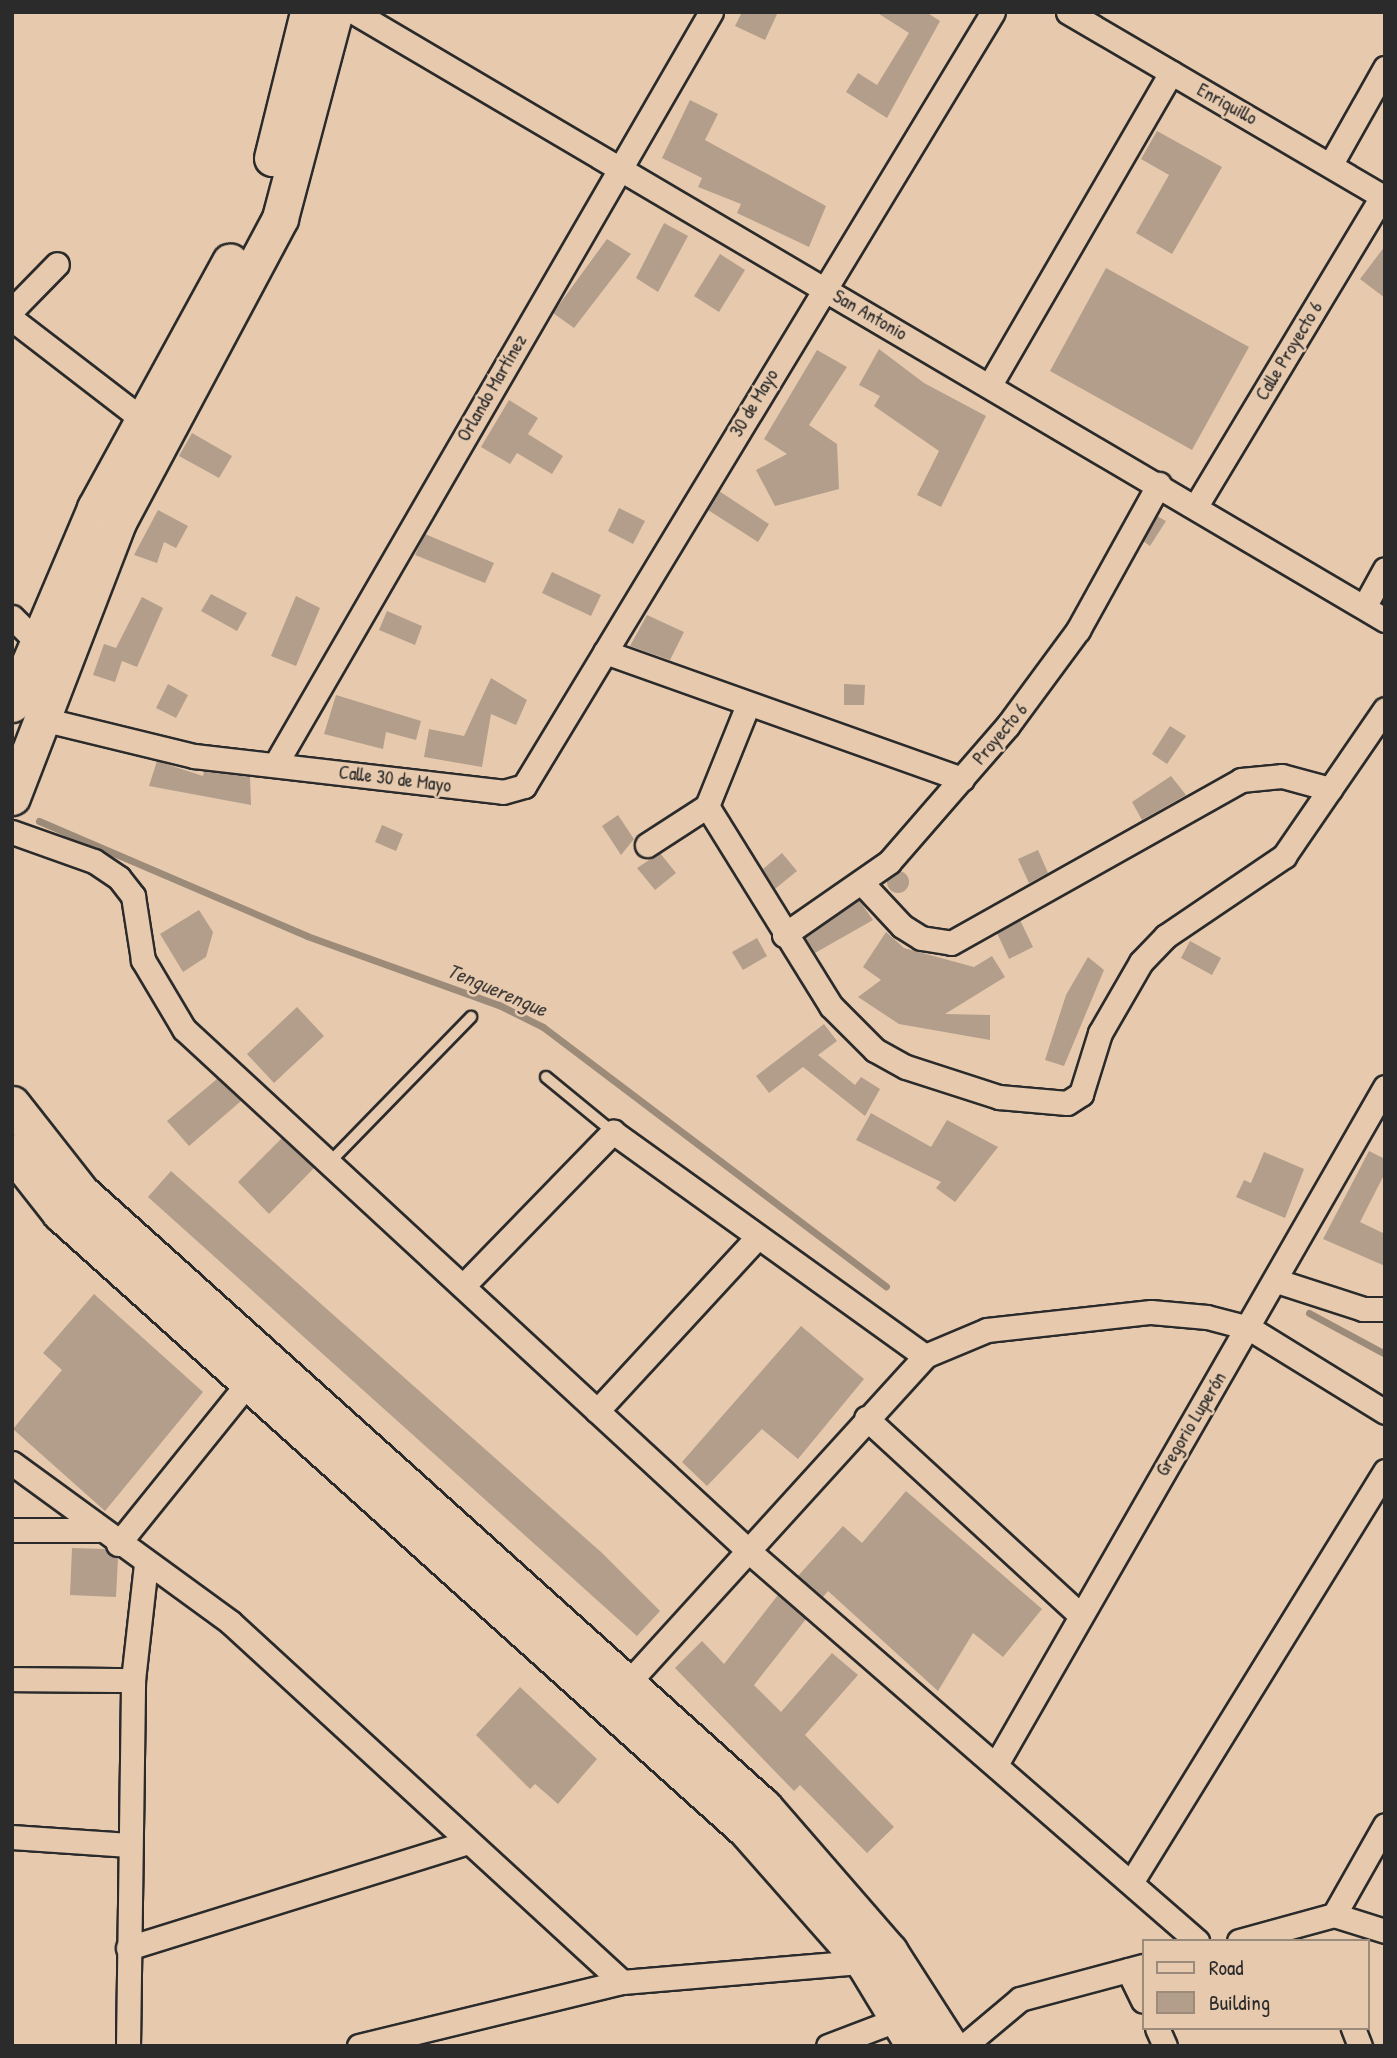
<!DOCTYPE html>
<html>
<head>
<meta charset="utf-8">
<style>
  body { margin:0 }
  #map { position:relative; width:1397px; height:2058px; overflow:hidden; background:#e7caae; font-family:"Patrick Hand",sans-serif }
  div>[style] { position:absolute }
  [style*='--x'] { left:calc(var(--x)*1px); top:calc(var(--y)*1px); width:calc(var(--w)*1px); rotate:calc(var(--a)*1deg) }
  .stream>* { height:7px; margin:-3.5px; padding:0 3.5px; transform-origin:3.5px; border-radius:3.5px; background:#9d8b7a }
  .building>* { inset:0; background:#b29e8a }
  .round { border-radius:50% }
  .roads { filter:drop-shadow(2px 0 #2b2b2b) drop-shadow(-2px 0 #2b2b2b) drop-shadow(0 2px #2b2b2b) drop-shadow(0 -2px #2b2b2b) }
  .service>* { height:10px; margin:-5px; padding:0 5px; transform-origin:5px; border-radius:5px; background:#e7caae }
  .minor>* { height:23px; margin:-11.5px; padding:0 11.5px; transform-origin:11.5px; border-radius:11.5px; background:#e7caae }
  .primary>* { height:35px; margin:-17.5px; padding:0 17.5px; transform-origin:17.5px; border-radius:17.5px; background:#e7caae }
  span { translate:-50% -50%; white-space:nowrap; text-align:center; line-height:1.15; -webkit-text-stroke:5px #e7caae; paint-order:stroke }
  .street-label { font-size:19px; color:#2b2b2b }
  .water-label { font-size:21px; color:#423e3b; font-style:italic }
  .frame { position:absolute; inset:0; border:14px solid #2b2b2b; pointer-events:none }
  .legend { position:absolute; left:1142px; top:1939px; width:228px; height:91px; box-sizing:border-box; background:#e7caae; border:2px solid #9c8a7a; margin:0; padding:9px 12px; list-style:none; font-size:21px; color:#2b2b2b }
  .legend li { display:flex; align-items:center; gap:14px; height:35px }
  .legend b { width:35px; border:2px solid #9c8a7a }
</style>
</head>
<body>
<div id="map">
  <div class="stream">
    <i style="--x:39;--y:821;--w:292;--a:23.2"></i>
    <i style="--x:307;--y:936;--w:204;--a:19.8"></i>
    <i style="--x:499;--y:1005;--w:49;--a:26.6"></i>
    <i style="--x:543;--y:1027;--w:430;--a:37.1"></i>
    <i style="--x:1309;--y:1313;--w:86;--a:28.3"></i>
  </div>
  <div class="building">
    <i style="clip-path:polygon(742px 12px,778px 12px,765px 40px,735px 26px)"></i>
    <i style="clip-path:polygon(876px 12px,926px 12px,940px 21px,887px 118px,846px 92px,858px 73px,877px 85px,909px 33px)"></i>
    <i style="clip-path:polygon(690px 100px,718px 114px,705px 140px,826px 206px,809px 247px,737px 213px,741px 204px,698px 187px,702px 178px,662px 158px)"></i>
    <i style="clip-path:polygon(1157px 131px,1222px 167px,1172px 254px,1136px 233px,1169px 175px,1141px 159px)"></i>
    <i style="clip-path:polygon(664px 223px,688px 236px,658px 292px,636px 278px)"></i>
    <i style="clip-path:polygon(607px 239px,631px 254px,574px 328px,553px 313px)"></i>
    <i style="clip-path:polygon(1385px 246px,1385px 298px,1360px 279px)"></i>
    <i style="clip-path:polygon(720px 254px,745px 270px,719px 312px,694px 296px)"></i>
    <i style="clip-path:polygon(1106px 268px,1249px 347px,1192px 450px,1050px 371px)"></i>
    <i style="clip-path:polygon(879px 349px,924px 383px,986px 416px,941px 507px,917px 495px,939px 451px,874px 406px,880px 396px,859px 385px)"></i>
    <i style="clip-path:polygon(817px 350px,847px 367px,809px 425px,837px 444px,839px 489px,775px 506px,756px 470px,787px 454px,764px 439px)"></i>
    <i style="clip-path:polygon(509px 400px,538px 418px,528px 434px,563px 456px,552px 474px,517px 453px,510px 464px,481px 447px)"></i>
    <i style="clip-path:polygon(192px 433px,232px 456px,219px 478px,179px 456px)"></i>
    <i style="clip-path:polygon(719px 491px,769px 524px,758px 542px,708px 510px)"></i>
    <i style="clip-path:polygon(619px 508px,645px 521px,633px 544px,608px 531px)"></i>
    <i style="clip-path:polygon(158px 510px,188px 526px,176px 548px,164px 542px,157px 563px,134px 555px)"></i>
    <i style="clip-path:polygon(1157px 516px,1166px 521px,1150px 546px,1143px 541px)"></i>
    <i style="clip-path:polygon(425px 534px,494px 563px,485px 583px,415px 555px)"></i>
    <i style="clip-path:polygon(552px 572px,601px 595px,591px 616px,542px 593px)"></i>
    <i style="clip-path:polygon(211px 594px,247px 613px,237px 631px,201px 611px)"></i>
    <i style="clip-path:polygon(296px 596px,320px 608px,296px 666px,271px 656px)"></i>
    <i style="clip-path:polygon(142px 597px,163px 608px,137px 667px,122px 661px,115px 682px,93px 675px,104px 644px,116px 648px)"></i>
    <i style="clip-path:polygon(387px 611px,422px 626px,415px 645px,379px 630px)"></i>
    <i style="clip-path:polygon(647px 615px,684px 632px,670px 660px,630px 646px)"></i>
    <i style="clip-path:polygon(491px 678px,527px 700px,516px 725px,491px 714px,482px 767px,424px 757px,429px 729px,464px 736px)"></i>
    <i style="clip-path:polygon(168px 684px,188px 695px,176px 718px,156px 708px)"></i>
    <i style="clip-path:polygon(844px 684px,865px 685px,864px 705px,844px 705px)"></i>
    <i style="clip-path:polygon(336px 695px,421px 721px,416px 740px,386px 732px,383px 749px,324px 734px)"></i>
    <i style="clip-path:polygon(1170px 726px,1186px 736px,1167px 764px,1152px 754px)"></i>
    <i style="clip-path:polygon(157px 761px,203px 776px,204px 771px,250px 777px,251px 805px,149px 786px)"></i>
    <i style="clip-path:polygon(1171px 776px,1186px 795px,1142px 820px,1132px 802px)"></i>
    <i style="clip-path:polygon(618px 815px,634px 839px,621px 855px,602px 826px)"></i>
    <i style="clip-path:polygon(382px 825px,403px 834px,396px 851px,375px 842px)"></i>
    <i style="clip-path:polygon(1038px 850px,1048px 873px,1029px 883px,1018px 859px)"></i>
    <i style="clip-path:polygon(660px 853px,676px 873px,655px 890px,637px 868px)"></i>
    <i style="clip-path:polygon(782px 853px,797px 871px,775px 889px,763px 869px)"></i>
    <i class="round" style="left:887px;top:871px;width:22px;height:22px"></i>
    <i style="clip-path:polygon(859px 900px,873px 920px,815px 953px,805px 937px)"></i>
    <i style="clip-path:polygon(199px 910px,213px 932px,206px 957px,183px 972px,160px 934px)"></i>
    <i style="clip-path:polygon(1020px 920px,1033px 947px,1009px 959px,997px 933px)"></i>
    <i style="clip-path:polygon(886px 932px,904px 948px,974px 967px,992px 956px,1005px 977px,945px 1014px,990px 1015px,990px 1040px,899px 1024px,858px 997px,881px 980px,863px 967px)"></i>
    <i style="clip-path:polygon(757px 938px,767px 956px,743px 970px,732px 952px)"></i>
    <i style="clip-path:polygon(1190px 941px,1221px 958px,1212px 975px,1181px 958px)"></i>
    <i style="clip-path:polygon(1088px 957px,1104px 970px,1064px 1066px,1045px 1060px,1066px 995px)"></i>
    <i style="clip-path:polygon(297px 1007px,324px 1036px,274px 1083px,247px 1054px)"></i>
    <i style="clip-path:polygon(824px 1024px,837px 1041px,818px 1055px,855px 1085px,861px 1077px,880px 1089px,865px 1116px,803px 1067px,769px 1093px,756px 1076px)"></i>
    <i style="clip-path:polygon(217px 1079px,241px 1101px,189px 1146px,167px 1121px)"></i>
    <i style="clip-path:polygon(871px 1113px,931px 1147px,947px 1120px,998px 1147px,955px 1202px,936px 1188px,941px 1182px,856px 1140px)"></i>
    <i style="clip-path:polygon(282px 1138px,314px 1168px,269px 1214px,238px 1182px)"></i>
    <i style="clip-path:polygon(1369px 1151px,1385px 1159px,1385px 1173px,1360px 1222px,1385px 1234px,1385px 1266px,1323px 1239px)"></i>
    <i style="clip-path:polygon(1264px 1152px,1304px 1169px,1285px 1218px,1236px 1197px,1244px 1180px,1251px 1183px)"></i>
    <i style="clip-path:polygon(171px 1171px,601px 1552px,660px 1611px,637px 1636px,148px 1197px)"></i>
    <i style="clip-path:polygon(94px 1294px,203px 1392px,105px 1511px,13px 1429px,62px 1370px,43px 1353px)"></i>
    <i style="clip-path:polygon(801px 1326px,864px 1379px,798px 1459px,762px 1429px,707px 1486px,682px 1462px)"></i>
    <i style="clip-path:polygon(906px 1491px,1042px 1609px,1003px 1657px,973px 1633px,938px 1691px,828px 1591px,823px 1597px,798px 1576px,843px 1526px,862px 1543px)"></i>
    <i style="clip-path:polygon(72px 1548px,105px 1549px,118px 1558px,116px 1597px,70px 1595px)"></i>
    <i style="clip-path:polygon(778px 1595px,806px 1619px,754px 1685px,781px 1712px,832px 1653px,858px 1675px,805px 1735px,894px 1827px,867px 1853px,800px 1785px,794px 1791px,675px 1668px,702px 1641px,724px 1664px)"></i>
    <i style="clip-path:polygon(520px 1687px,597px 1759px,558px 1804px,535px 1784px,530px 1789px,476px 1735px)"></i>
  </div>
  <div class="roads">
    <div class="service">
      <i style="--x:546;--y:1077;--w:87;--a:39.4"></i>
      <i style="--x:329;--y:1163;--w:204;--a:-45.8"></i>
    </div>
    <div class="minor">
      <i style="--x:354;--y:12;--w:1197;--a:30.53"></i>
      <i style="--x:1068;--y:12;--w:368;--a:30.4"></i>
      <i style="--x:1332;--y:162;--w:108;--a:-60.6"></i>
      <i style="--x:12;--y:310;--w:64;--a:-45.6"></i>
      <i style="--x:12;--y:319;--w:165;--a:37.6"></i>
      <i style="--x:991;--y:383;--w:359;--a:-59.9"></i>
      <i style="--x:1196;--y:506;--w:361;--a:-59"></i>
      <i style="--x:1364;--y:607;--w:43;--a:-61.1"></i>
      <i style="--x:12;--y:617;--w:34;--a:45"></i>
      <i style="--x:605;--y:652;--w:379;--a:19.6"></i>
      <i style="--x:747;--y:707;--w:107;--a:112"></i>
      <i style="--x:707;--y:806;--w:235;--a:58.2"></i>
      <i style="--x:831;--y:1006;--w:62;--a:45"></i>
      <i style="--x:875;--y:1050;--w:35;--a:29"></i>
      <i style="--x:906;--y:1067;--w:98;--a:17.9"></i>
      <i style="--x:999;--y:1097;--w:68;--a:5"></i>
      <i style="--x:1067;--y:1103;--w:17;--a:-33"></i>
      <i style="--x:1081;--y:1094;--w:64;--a:-72.7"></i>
      <i style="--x:1100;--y:1033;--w:82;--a:-60"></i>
      <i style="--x:1141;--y:962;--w:36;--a:-46"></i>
      <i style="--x:1166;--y:936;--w:143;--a:-34.1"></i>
      <i style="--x:1284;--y:856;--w:178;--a:-55.5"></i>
      <i style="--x:42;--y:719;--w:156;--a:13.7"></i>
      <i style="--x:194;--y:756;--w:311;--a:6.6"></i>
      <i style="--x:503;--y:792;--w:22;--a:-16"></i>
      <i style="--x:524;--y:786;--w:905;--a:-58.79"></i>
      <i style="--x:275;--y:765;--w:870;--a:-59.93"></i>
      <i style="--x:12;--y:832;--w:87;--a:19.5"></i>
      <i style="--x:94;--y:861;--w:30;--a:34"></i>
      <i style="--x:119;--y:878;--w:23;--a:52"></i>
      <i style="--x:133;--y:896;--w:65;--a:81.1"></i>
      <i style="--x:143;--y:960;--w:80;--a:59.3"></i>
      <i style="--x:184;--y:1029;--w:773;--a:42.75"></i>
      <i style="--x:752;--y:1554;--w:590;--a:41.01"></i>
      <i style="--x:647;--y:845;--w:72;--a:-33"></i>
      <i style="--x:861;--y:882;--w:60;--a:47"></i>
      <i style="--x:902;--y:926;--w:22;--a:32"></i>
      <i style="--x:921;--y:938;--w:30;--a:9"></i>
      <i style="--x:951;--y:943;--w:333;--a:-29.3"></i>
      <i style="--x:1241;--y:780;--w:41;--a:-5.6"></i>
      <i style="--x:1282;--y:776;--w:50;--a:15.2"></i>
      <i style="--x:784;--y:935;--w:128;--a:-34.8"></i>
      <i style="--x:889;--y:862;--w:181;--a:-49"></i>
      <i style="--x:1008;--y:725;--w:118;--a:-53.6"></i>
      <i style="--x:1078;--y:630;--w:167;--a:-61"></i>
      <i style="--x:1277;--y:1281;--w:90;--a:18"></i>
      <i style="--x:1363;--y:1309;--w:22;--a:0"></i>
      <i style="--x:464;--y:1285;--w:214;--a:-45.8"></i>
      <i style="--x:613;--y:1132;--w:384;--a:35.7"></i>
      <i style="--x:597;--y:1411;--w:233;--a:-47.3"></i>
      <i style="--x:866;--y:1418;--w:288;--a:42.6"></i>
      <i style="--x:12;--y:1463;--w:270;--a:36.1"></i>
      <i style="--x:230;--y:1622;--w:532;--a:42.56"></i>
      <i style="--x:12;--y:1530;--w:85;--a:0"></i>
      <i style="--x:118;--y:1544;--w:221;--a:-51.1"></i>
      <i style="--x:12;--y:1679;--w:121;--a:0.5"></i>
      <i style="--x:133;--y:1680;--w:116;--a:-83.6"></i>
      <i style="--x:627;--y:1684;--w:443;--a:-47.7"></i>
      <i style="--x:925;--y:1356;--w:67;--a:-22.8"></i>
      <i style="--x:987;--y:1330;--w:165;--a:-6.3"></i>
      <i style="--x:1151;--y:1312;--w:56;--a:5.1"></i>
      <i style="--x:1207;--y:1317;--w:43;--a:14.7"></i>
      <i style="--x:1249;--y:1328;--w:160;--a:31.7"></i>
      <i style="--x:998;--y:1761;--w:777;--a:-60.14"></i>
      <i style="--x:12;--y:1837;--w:117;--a:3.9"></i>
      <i style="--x:1132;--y:1881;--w:482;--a:-58.3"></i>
      <i style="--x:1334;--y:1915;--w:103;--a:-60.5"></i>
      <i style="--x:1239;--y:1941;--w:98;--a:-15.3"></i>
      <i style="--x:1334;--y:1915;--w:53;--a:17.4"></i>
      <i style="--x:128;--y:1948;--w:353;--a:-17.3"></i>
      <i style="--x:1128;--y:1970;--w:34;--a:64"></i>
      <i style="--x:1157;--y:2028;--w:20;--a:66"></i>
      <i style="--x:1353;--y:2028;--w:19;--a:69"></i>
      <i style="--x:128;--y:2046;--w:366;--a:-89.2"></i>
      <i style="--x:359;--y:2046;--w:271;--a:-13.7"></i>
      <i style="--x:622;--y:1982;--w:251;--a:-4.8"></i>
      <i style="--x:828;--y:2046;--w:87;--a:-20.9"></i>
      <i style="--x:964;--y:2046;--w:73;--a:-40"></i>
      <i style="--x:1020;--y:1999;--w:127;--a:-15"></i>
    </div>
    <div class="primary">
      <i style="--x:272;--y:158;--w:150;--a:-76.1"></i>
      <i style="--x:12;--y:704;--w:213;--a:-67"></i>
      <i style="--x:95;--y:508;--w:281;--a:-61.3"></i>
      <i style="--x:12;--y:797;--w:295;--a:-68.9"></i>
      <i style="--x:118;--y:522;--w:344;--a:-61.9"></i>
      <i style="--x:280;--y:218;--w:213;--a:-75.1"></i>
      <i style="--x:12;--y:1104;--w:112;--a:51.9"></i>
      <i style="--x:81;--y:1192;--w:919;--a:42"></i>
      <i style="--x:764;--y:1807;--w:191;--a:49"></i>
      <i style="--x:889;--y:1951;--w:113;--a:57.3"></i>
      <i style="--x:12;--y:1152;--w:78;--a:51.8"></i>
      <i style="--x:60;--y:1213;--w:924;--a:41.97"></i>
      <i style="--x:747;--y:1831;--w:179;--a:48.6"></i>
      <i style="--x:865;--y:1965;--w:95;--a:58.8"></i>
    </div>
  </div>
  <div class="street-label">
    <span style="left:1227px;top:104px;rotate:29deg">Enriquillo</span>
    <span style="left:870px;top:315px;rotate:30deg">San Antonio</span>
    <span style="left:1289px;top:351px;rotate:-59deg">Calle Proyecto 6</span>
    <span style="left:492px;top:388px;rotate:-60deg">Orlando Martínez</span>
    <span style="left:754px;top:403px;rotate:-59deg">30 de Mayo</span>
    <span style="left:1000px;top:734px;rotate:-50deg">Proyecto 6</span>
    <span style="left:395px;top:779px;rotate:7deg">Calle 30 de Mayo</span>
    <span style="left:1191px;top:1424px;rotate:-59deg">Gregorio Luperón</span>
  </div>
  <div class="water-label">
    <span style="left:497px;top:990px;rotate:23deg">Tenguerengue</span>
  </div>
  <div class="frame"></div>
  <ul class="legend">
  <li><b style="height:9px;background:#e7caae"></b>Road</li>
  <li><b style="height:19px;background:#b29e8a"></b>Building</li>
  </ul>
</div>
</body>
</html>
